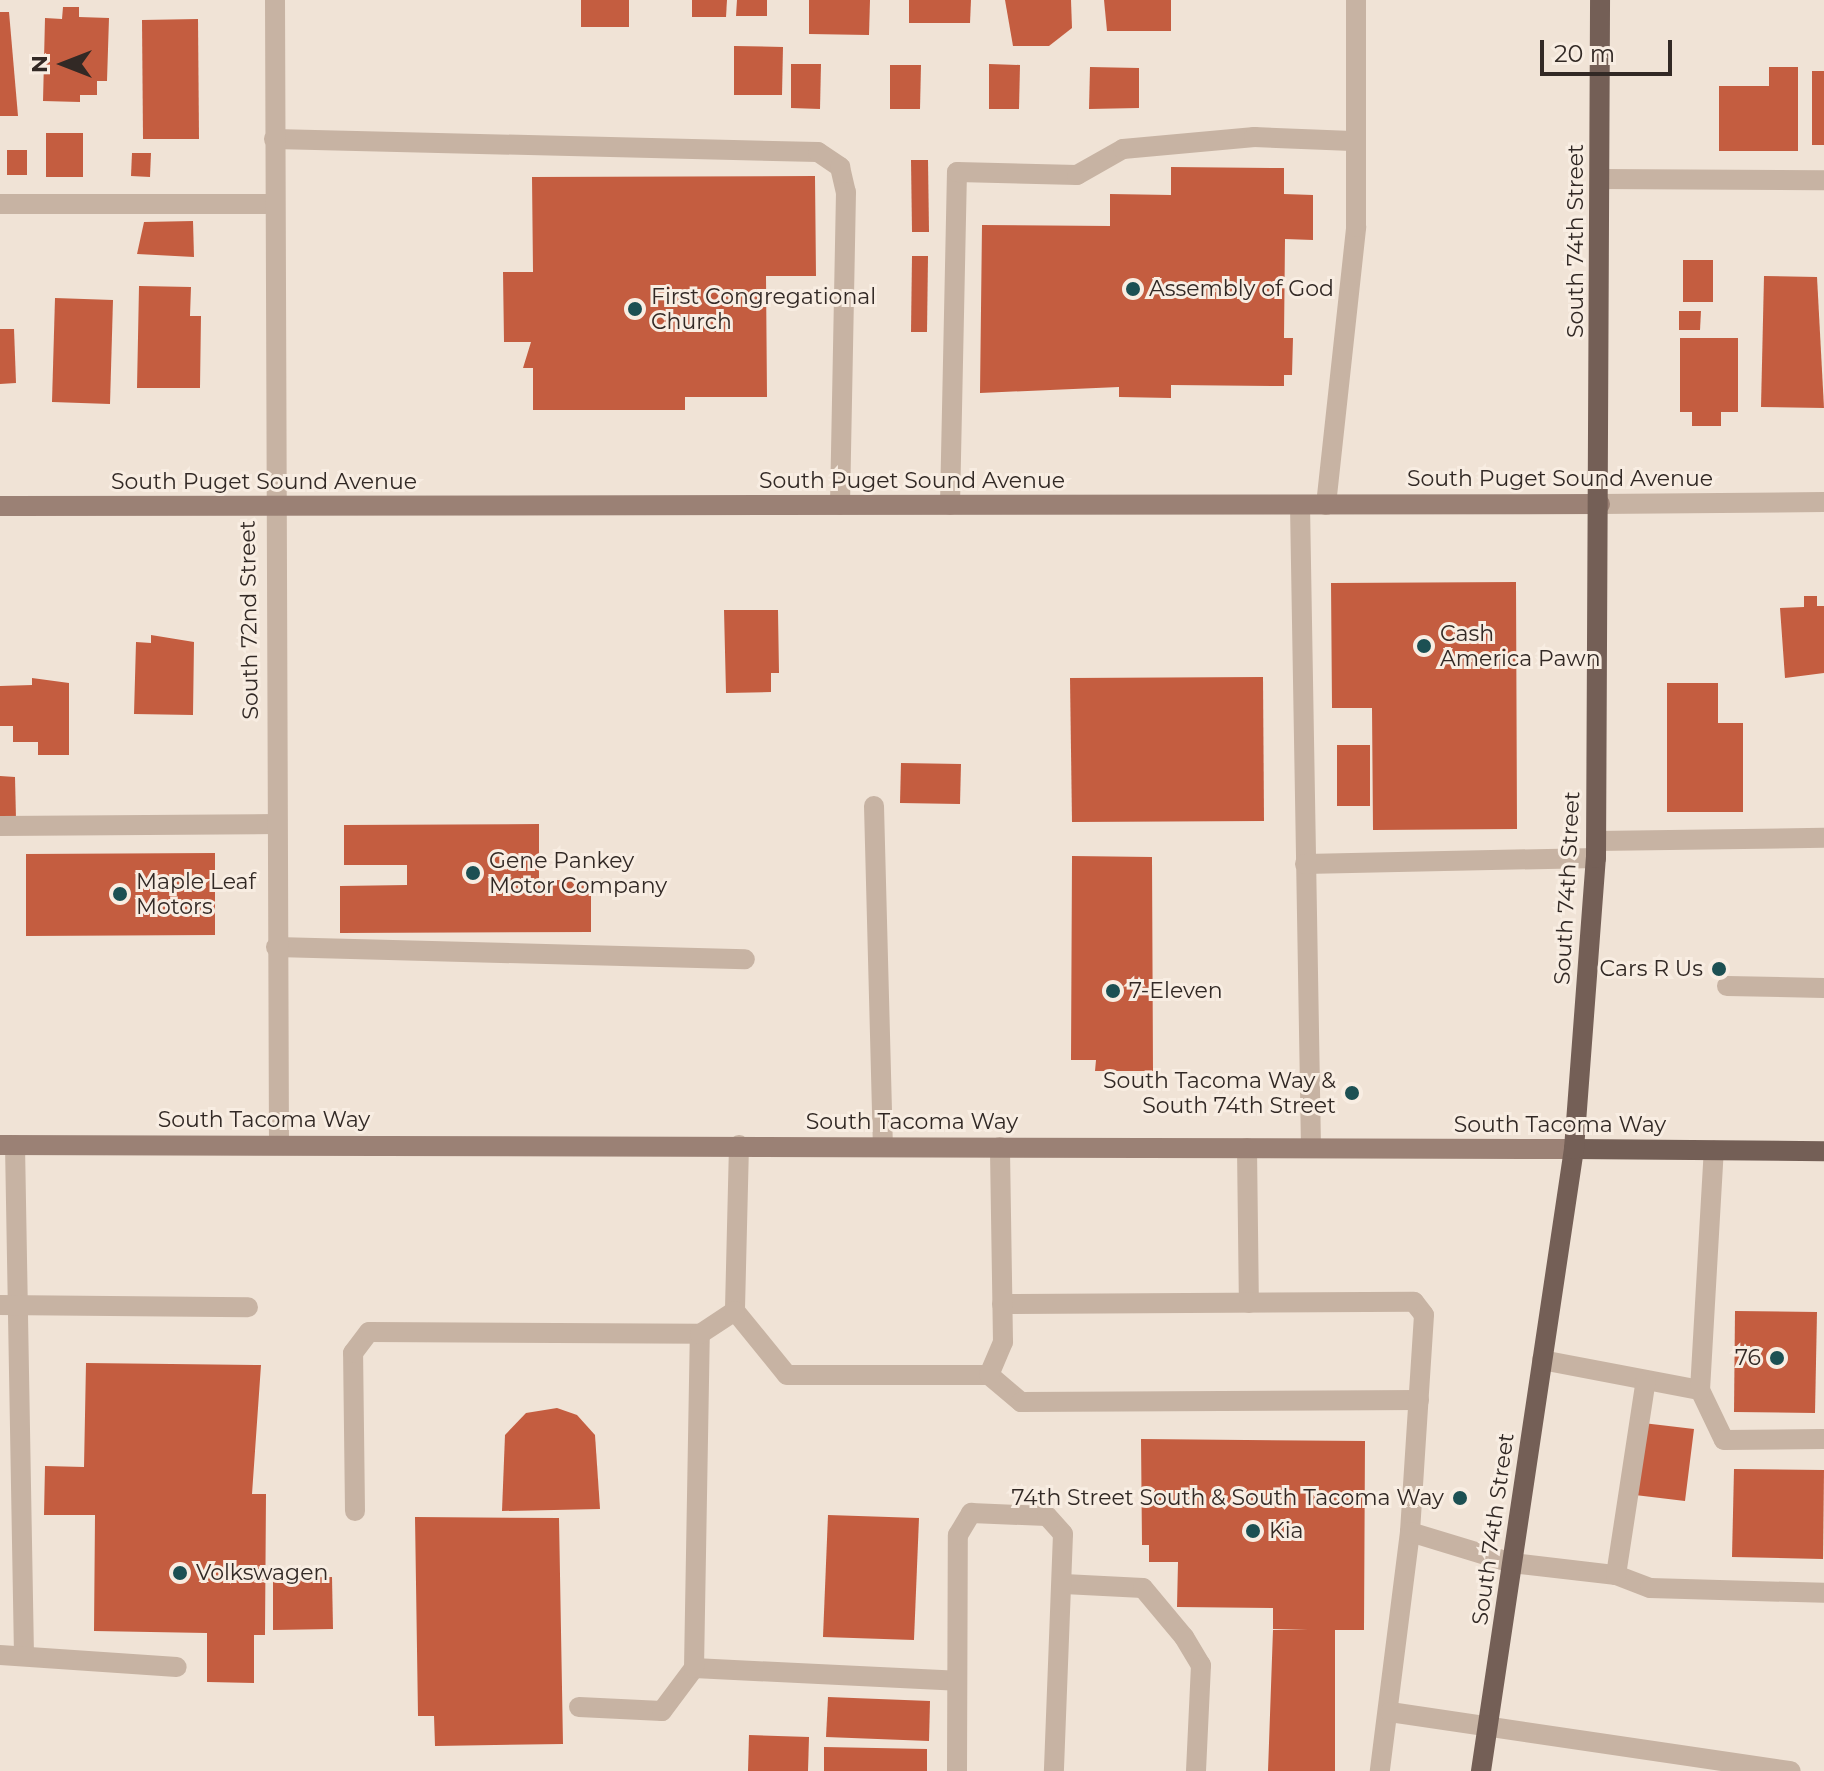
<!DOCTYPE html>
<html>
<head>
<meta charset="utf-8">
<style>
  body { margin:0 }
  #map { position:relative; width:1824px; height:1771px; overflow:hidden; background:#f0e3d6; font-family:Montserrat,sans-serif }
  div>[style] { position:absolute }
  [style*='--x'] { left:calc(var(--x)*1px); top:calc(var(--y)*1px); width:calc(var(--w)*1px); rotate:calc(var(--a)*1deg) }
  .building>* { inset:0; background:#c45d40 }
  .lane>* { height:20px; margin:-10px; padding:0 10px; transform-origin:10px; border-radius:10px; background:#c7b3a3 }
  .street>* { height:20px; margin:-10px; padding:0 10px; transform-origin:10px; border-radius:10px; background:#c7b3a3 }
  .secondary>* { height:20px; margin:-10px; padding:0 10px; transform-origin:10px; border-radius:10px; background:#9b8175 }
  .primary>* { height:20px; margin:-10px; padding:0 10px; transform-origin:10px; border-radius:10px; background:#745f56 }
  .dots>* { width:22px; height:22px; translate:-50% -50%; box-sizing:border-box; border:4px solid #f8ede2; border-radius:50% }
  span { translate:-50% -50%; white-space:nowrap; text-align:center; line-height:1.15; -webkit-text-stroke:6px #f8ede2; paint-order:stroke }
  .street-label { font-size:22px; color:#322925 }
  .poi-label { font-size:22px; color:#322925 }
  .left { translate:0 -50%; text-align:left }
  .right { translate:-100% -50%; text-align:right }
  .north { position:absolute; left:24px; top:24px; width:80px; height:80px; -webkit-text-stroke:6px #f8ede2; paint-order:stroke; rotate:270deg; font-size:22px; font-weight:700; line-height:32px; text-align:center; color:#322925 }
  .north::after { content:''; display:block; margin:auto; width:28px; height:36px; background:#322925; clip-path:polygon(50% 0,100% 100%,50% 72%,0 100%) }
  .scale { position:absolute; left:1540px; top:40px; width:132px; height:36px; box-sizing:border-box; border:4px solid #322925; border-top:0; padding-left:10px; font-size:24px; line-height:28px; white-space:nowrap; color:#322925; -webkit-text-stroke:6px #f8ede2; paint-order:stroke }
</style>
</head>
<body>
<div id="map">
  <div class="building">
    <i style="clip-path:polygon(581px 0,629px 0,629px 27px,581px 27px)"></i>
    <i style="clip-path:polygon(692px 0,727px 0,726px 17px,692px 17px)"></i>
    <i style="clip-path:polygon(737px 0,767px 0,767px 16px,736px 16px)"></i>
    <i style="clip-path:polygon(809px 0,870px 0,869px 35px,809px 34px)"></i>
    <i style="clip-path:polygon(909px 0,971px 0,970px 23px,909px 23px)"></i>
    <i style="clip-path:polygon(1005px 0,1071px 0,1072px 28px,1049px 46px,1013px 46px)"></i>
    <i style="clip-path:polygon(1104px 0,1171px 0,1171px 31px,1107px 31px)"></i>
    <i style="clip-path:polygon(63px 7px,79px 7px,79px 17px,109px 18px,107px 81px,97px 81px,97px 95px,80px 95px,80px 102px,43px 101px,45px 18px,62px 19px)"></i>
    <i style="clip-path:polygon(0 12px,9px 12px,18px 116px,0 116px)"></i>
    <i style="clip-path:polygon(198px 19px,199px 139px,143px 139px,142px 20px)"></i>
    <i style="clip-path:polygon(734px 46px,783px 47px,782px 95px,734px 95px)"></i>
    <i style="clip-path:polygon(791px 64px,821px 64px,820px 109px,791px 108px)"></i>
    <i style="clip-path:polygon(989px 64px,1020px 65px,1019px 109px,989px 109px)"></i>
    <i style="clip-path:polygon(890px 65px,921px 65px,920px 109px,890px 109px)"></i>
    <i style="clip-path:polygon(1090px 67px,1139px 68px,1139px 108px,1089px 109px)"></i>
    <i style="clip-path:polygon(1769px 67px,1798px 67px,1798px 151px,1719px 151px,1719px 86px,1769px 86px)"></i>
    <i style="clip-path:polygon(1812px 71px,1824px 71px,1824px 145px,1812px 145px)"></i>
    <i style="clip-path:polygon(46px 133px,83px 133px,83px 177px,46px 177px)"></i>
    <i style="clip-path:polygon(7px 150px,27px 150px,27px 175px,7px 175px)"></i>
    <i style="clip-path:polygon(132px 153px,151px 153px,150px 177px,131px 176px)"></i>
    <i style="clip-path:polygon(911px 160px,928px 160px,929px 232px,912px 232px)"></i>
    <i style="clip-path:polygon(1171px 167px,1284px 168px,1284px 194px,1313px 195px,1313px 240px,1285px 239px,1284px 338px,1293px 338px,1292px 375px,1284px 375px,1284px 386px,1171px 385px,1171px 398px,1119px 397px,1119px 387px,980px 393px,982px 225px,1110px 226px,1110px 194px,1171px 195px)"></i>
    <i style="clip-path:polygon(815px 176px,816px 276px,766px 276px,767px 397px,685px 397px,685px 410px,533px 410px,533px 368px,523px 368px,531px 342px,504px 342px,503px 272px,533px 272px,532px 177px)"></i>
    <i style="clip-path:polygon(193px 221px,194px 257px,137px 254px,144px 222px)"></i>
    <i style="clip-path:polygon(912px 256px,928px 256px,927px 332px,911px 332px)"></i>
    <i style="clip-path:polygon(1683px 260px,1713px 260px,1713px 302px,1683px 302px)"></i>
    <i style="clip-path:polygon(1764px 276px,1817px 277px,1824px 408px,1761px 407px)"></i>
    <i style="clip-path:polygon(139px 286px,191px 287px,190px 316px,201px 316px,200px 388px,137px 388px)"></i>
    <i style="clip-path:polygon(55px 298px,113px 300px,110px 404px,52px 402px)"></i>
    <i style="clip-path:polygon(1679px 311px,1701px 311px,1700px 330px,1679px 330px)"></i>
    <i style="clip-path:polygon(0 329px,14px 329px,16px 383px,0 384px)"></i>
    <i style="clip-path:polygon(1680px 338px,1738px 338px,1738px 412px,1721px 412px,1721px 426px,1692px 426px,1692px 412px,1680px 412px)"></i>
    <i style="clip-path:polygon(1516px 582px,1517px 829px,1373px 830px,1372px 708px,1332px 708px,1331px 583px)"></i>
    <i style="clip-path:polygon(1804px 596px,1817px 596px,1817px 606px,1824px 606px,1824px 673px,1785px 678px,1780px 608px,1804px 607px)"></i>
    <i style="clip-path:polygon(724px 610px,778px 610px,779px 673px,771px 673px,771px 692px,726px 693px)"></i>
    <i style="clip-path:polygon(151px 635px,194px 642px,193px 715px,134px 714px,136px 642px,151px 643px)"></i>
    <i style="clip-path:polygon(1263px 677px,1264px 821px,1072px 822px,1070px 678px)"></i>
    <i style="clip-path:polygon(32px 678px,69px 683px,69px 755px,38px 755px,38px 742px,13px 742px,13px 726px,0 726px,0 686px,32px 685px)"></i>
    <i style="clip-path:polygon(1667px 683px,1718px 683px,1718px 723px,1743px 723px,1743px 812px,1667px 812px)"></i>
    <i style="clip-path:polygon(1337px 745px,1370px 745px,1370px 806px,1337px 806px)"></i>
    <i style="clip-path:polygon(901px 763px,961px 764px,960px 804px,900px 803px)"></i>
    <i style="clip-path:polygon(0 776px,15px 777px,16px 819px,0 819px)"></i>
    <i style="clip-path:polygon(539px 824px,539px 880px,591px 880px,591px 932px,340px 933px,340px 886px,407px 885px,407px 865px,344px 865px,344px 825px)"></i>
    <i style="clip-path:polygon(215px 853px,215px 935px,26px 936px,26px 854px)"></i>
    <i style="clip-path:polygon(1072px 856px,1152px 857px,1153px 1071px,1095px 1071px,1096px 1060px,1071px 1060px)"></i>
    <i style="clip-path:polygon(1735px 1311px,1817px 1312px,1815px 1413px,1734px 1412px)"></i>
    <i style="clip-path:polygon(86px 1363px,261px 1365px,252px 1494px,266px 1494px,265px 1635px,254px 1635px,254px 1683px,207px 1682px,207px 1633px,94px 1631px,95px 1515px,44px 1515px,45px 1466px,84px 1467px)"></i>
    <i style="clip-path:polygon(557px 1408px,577px 1415px,595px 1435px,600px 1509px,502px 1511px,505px 1435px,526px 1413px)"></i>
    <i style="clip-path:polygon(1643px 1423px,1694px 1429px,1685px 1501px,1635px 1495px)"></i>
    <i style="clip-path:polygon(1141px 1439px,1365px 1441px,1364px 1630px,1335px 1630px,1335px 1771px,1268px 1771px,1273px 1630px,1308px 1629px,1273px 1629px,1273px 1608px,1177px 1607px,1178px 1562px,1149px 1562px,1149px 1545px,1142px 1545px)"></i>
    <i style="clip-path:polygon(1734px 1469px,1824px 1470px,1823px 1559px,1732px 1557px)"></i>
    <i style="clip-path:polygon(828px 1515px,919px 1518px,914px 1640px,823px 1637px)"></i>
    <i style="clip-path:polygon(415px 1517px,559px 1518px,563px 1744px,435px 1746px,434px 1716px,418px 1716px)"></i>
    <i style="clip-path:polygon(332px 1577px,333px 1629px,273px 1630px,273px 1578px)"></i>
    <i style="clip-path:polygon(828px 1697px,930px 1701px,929px 1741px,826px 1737px)"></i>
    <i style="clip-path:polygon(749px 1735px,809px 1737px,808px 1771px,748px 1771px)"></i>
    <i style="clip-path:polygon(824px 1747px,927px 1749px,927px 1771px,824px 1771px)"></i>
  </div>
  <div class="lane">
    <i style="--x:274;--y:139;--w:544;--a:1.37"></i>
    <i style="--x:818;--y:152;--w:27;--a:34"></i>
    <i style="--x:840;--y:167;--w:26;--a:77"></i>
    <i style="--x:846;--y:192;--w:313;--a:91.1"></i>
    <i style="--x:1600;--y:179;--w:224;--a:0.3"></i>
    <i style="--x:0;--y:204;--w:273;--a:0"></i>
    <i style="--x:950;--y:505;--w:333;--a:-88.8"></i>
    <i style="--x:957;--y:172;--w:120;--a:1.4"></i>
    <i style="--x:1077;--y:175;--w:53;--a:-29.5"></i>
    <i style="--x:1123;--y:149;--w:132;--a:-5.2"></i>
    <i style="--x:1254;--y:137;--w:98;--a:2.3"></i>
    <i style="--x:1300;--y:505;--w:643;--a:89.02"></i>
    <i style="--x:1326;--y:505;--w:280;--a:-83.8"></i>
    <i style="--x:1356;--y:227;--w:227;--a:-90"></i>
    <i style="--x:874;--y:806;--w:340;--a:88.5"></i>
    <i style="--x:0;--y:826;--w:276;--a:-0.4"></i>
    <i style="--x:1596;--y:841;--w:228;--a:-0.8"></i>
    <i style="--x:1305;--y:864;--w:291;--a:-1.2"></i>
    <i style="--x:276;--y:947;--w:469;--a:1.5"></i>
    <i style="--x:1727;--y:986;--w:97;--a:1.2"></i>
    <i style="--x:15;--y:1145;--w:510;--a:88.99"></i>
    <i style="--x:739;--y:1145;--w:166;--a:91.4"></i>
    <i style="--x:735;--y:1311;--w:82;--a:50.9"></i>
    <i style="--x:787;--y:1375;--w:202;--a:0"></i>
    <i style="--x:989;--y:1375;--w:42;--a:40.2"></i>
    <i style="--x:1021;--y:1402;--w:398;--a:-0.3"></i>
    <i style="--x:1247;--y:1148;--w:155;--a:89.3"></i>
    <i style="--x:1002;--y:1304;--w:412;--a:-0.3"></i>
    <i style="--x:1414;--y:1302;--w:16;--a:52"></i>
    <i style="--x:1424;--y:1315;--w:217;--a:93.7"></i>
    <i style="--x:1410;--y:1532;--w:241;--a:97.2"></i>
    <i style="--x:0;--y:1305;--w:248;--a:0.5"></i>
    <i style="--x:1542;--y:1360;--w:161;--a:10.8"></i>
    <i style="--x:1700;--y:1390;--w:55;--a:64.4"></i>
    <i style="--x:1724;--y:1440;--w:100;--a:-0.6"></i>
    <i style="--x:989;--y:1375;--w:36;--a:-67"></i>
    <i style="--x:1003;--y:1342;--w:195;--a:-90.9"></i>
    <i style="--x:1700;--y:1390;--w:240;--a:-86.7"></i>
    <i style="--x:355;--y:1511;--w:158;--a:-90.7"></i>
    <i style="--x:353;--y:1353;--w:26;--a:-53"></i>
    <i style="--x:369;--y:1332;--w:331;--a:0.3"></i>
    <i style="--x:1410;--y:1532;--w:107;--a:16.9"></i>
    <i style="--x:1512;--y:1563;--w:105;--a:6.6"></i>
    <i style="--x:1616;--y:1575;--w:36;--a:21"></i>
    <i style="--x:1650;--y:1588;--w:174;--a:1.6"></i>
    <i style="--x:1616;--y:1575;--w:197;--a:-81.3"></i>
    <i style="--x:1064;--y:1584;--w:79;--a:2.9"></i>
    <i style="--x:1143;--y:1588;--w:64;--a:50.1"></i>
    <i style="--x:1184;--y:1637;--w:33;--a:59"></i>
    <i style="--x:1201;--y:1665;--w:106;--a:92.7"></i>
    <i style="--x:0;--y:1655;--w:177;--a:3.9"></i>
    <i style="--x:694;--y:1668;--w:263;--a:2.8"></i>
    <i style="--x:579;--y:1707;--w:83;--a:2.8"></i>
    <i style="--x:662;--y:1711;--w:54;--a:-53.3"></i>
    <i style="--x:694;--y:1668;--w:334;--a:-89"></i>
    <i style="--x:700;--y:1334;--w:42;--a:-33.3"></i>
    <i style="--x:1390;--y:1712;--w:405;--a:8.4"></i>
    <i style="--x:957;--y:1771;--w:236;--a:-89.8"></i>
    <i style="--x:958;--y:1535;--w:26;--a:-59"></i>
    <i style="--x:971;--y:1513;--w:76;--a:2.3"></i>
    <i style="--x:1047;--y:1516;--w:24;--a:48"></i>
    <i style="--x:1063;--y:1534;--w:237;--a:92.2"></i>
  </div>
  <div class="street">
    <i style="--x:275;--y:0;--w:1143;--a:89.8"></i>
    <i style="--x:1600;--y:504;--w:224;--a:-0.5"></i>
  </div>
  <div class="secondary">
    <i style="--x:0;--y:506;--w:1600;--a:-0.07"></i>
    <i style="--x:0;--y:1145;--w:1574;--a:0.15"></i>
  </div>
  <div class="primary">
    <i style="--x:1574;--y:1149;--w:250;--a:0.5"></i>
    <i style="--x:1481;--y:1771;--w:629;--a:-81.5"></i>
    <i style="--x:1574;--y:1149;--w:292;--a:-85.7"></i>
    <i style="--x:1596;--y:858;--w:858;--a:-89.73"></i>
  </div>
  <div class="dots">
    <i style="left:1133px;top:289px;background:#1c5053"></i>
    <i style="left:635px;top:309px;background:#1c5053"></i>
    <i style="left:1424px;top:646px;background:#1c5053"></i>
    <i style="left:473px;top:873px;background:#1c5053"></i>
    <i style="left:120px;top:894px;background:#1c5053"></i>
    <i style="left:1719px;top:969px;background:#1c5053"></i>
    <i style="left:1113px;top:991px;background:#1c5053"></i>
    <i style="left:1352px;top:1093px;background:#1c5053"></i>
    <i style="left:1777px;top:1358px;background:#1c5053"></i>
    <i style="left:1460px;top:1498px;background:#1c5053"></i>
    <i style="left:1253px;top:1531px;background:#1c5053"></i>
    <i style="left:180px;top:1573px;background:#1c5053"></i>
  </div>
  <div class="street-label">
    <span style="left:1576px;top:241px;rotate:-90deg">South 74th Street</span>
    <span style="left:1560px;top:479px">South Puget Sound Avenue</span>
    <span style="left:912px;top:481px">South Puget Sound Avenue</span>
    <span style="left:264px;top:482px">South Puget Sound Avenue</span>
    <span style="left:249px;top:620px;rotate:-91deg">South 72nd Street</span>
    <span style="left:1567px;top:888px;rotate:-87deg">South 74th Street</span>
    <span style="left:264px;top:1120px">South Tacoma Way</span>
    <span style="left:912px;top:1122px">South Tacoma Way</span>
    <span style="left:1560px;top:1125px">South Tacoma Way</span>
    <span style="left:1493px;top:1529px;rotate:-82deg">South 74th Street</span>
  </div>
  <div class="poi-label">
    <span class="left" style="left:1149px;top:289px">Assembly of God</span>
    <span class="left" style="left:651px;top:309px">First Congregational<br>Church</span>
    <span class="left" style="left:1440px;top:646px">Cash<br>America Pawn</span>
    <span class="left" style="left:489px;top:873px">Gene Pankey<br>Motor Company</span>
    <span class="left" style="left:136px;top:894px">Maple Leaf<br>Motors</span>
    <span class="right" style="left:1703px;top:969px">Cars R Us</span>
    <span class="left" style="left:1129px;top:991px">7-Eleven</span>
    <span class="right" style="left:1336px;top:1093px">South Tacoma Way &amp;<br>South 74th Street</span>
    <span class="right" style="left:1761px;top:1358px">76</span>
    <span class="right" style="left:1444px;top:1498px">74th Street South &amp; South Tacoma Way</span>
    <span class="left" style="left:1269px;top:1531px">Kia</span>
    <span class="left" style="left:196px;top:1573px">Volkswagen</span>
  </div>
  <div class="north">N</div>
  <div class="scale">20 m</div>
</div>
</body>
</html>
